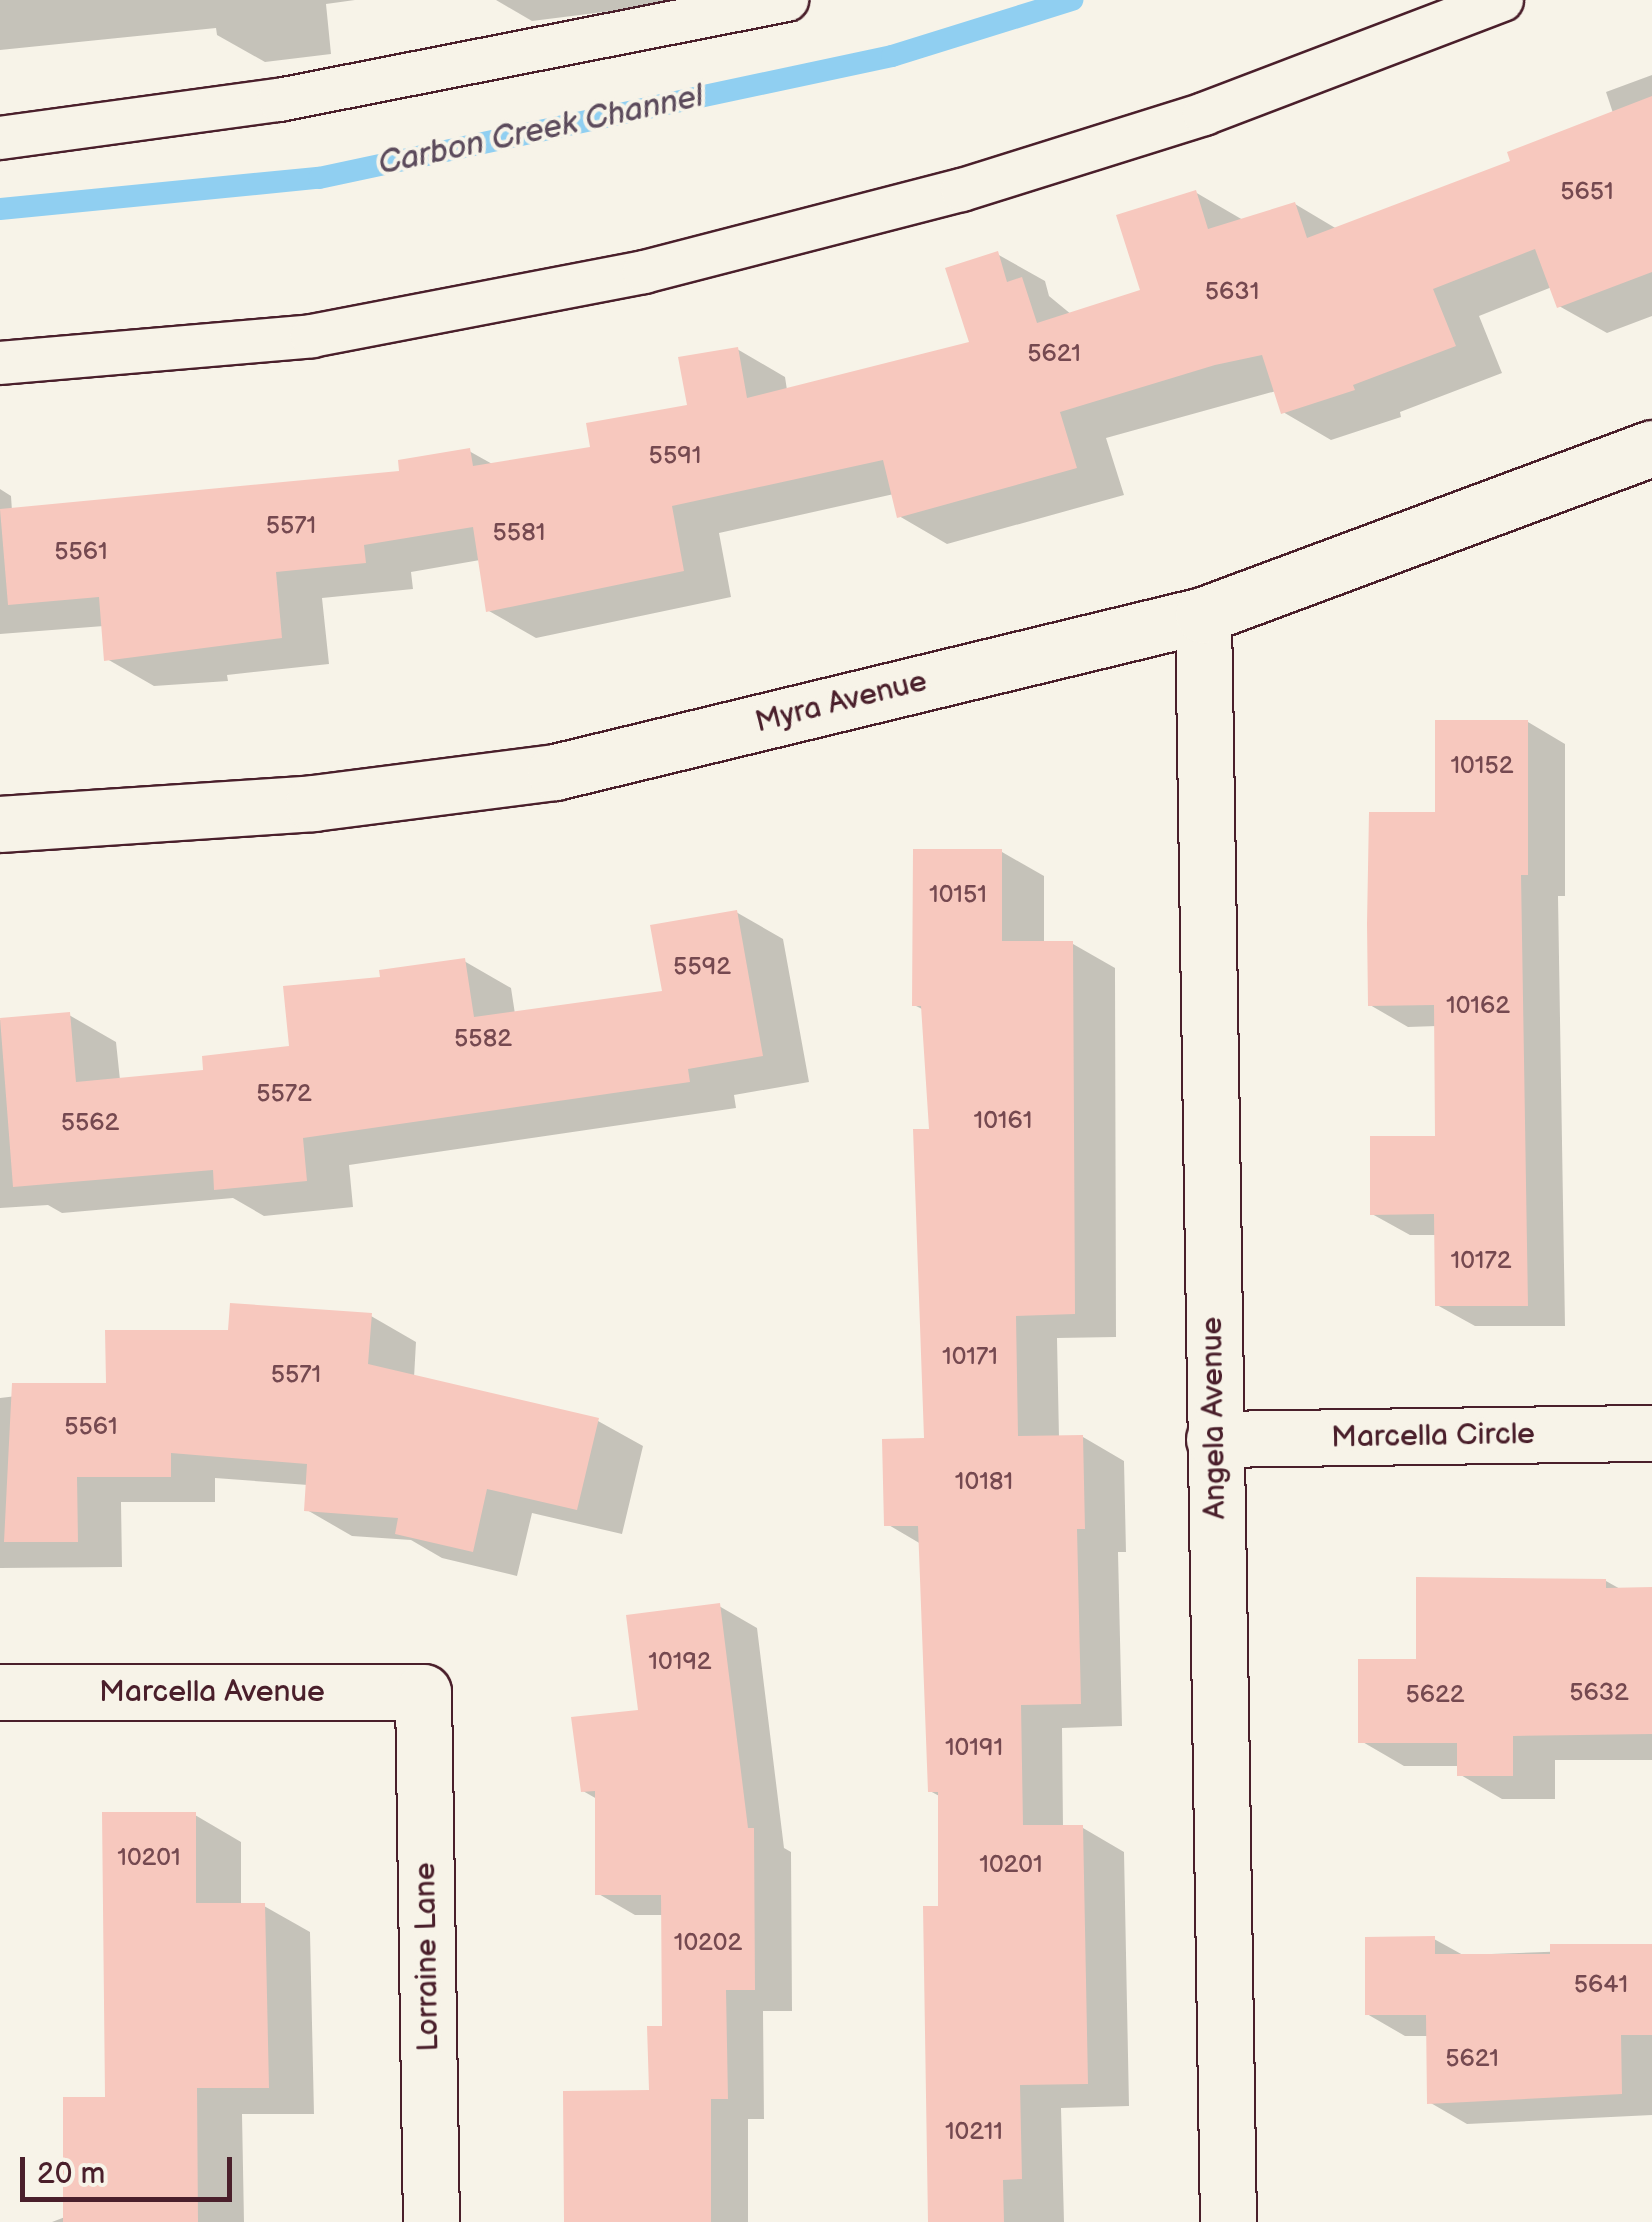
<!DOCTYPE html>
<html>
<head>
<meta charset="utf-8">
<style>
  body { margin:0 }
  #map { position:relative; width:1652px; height:2222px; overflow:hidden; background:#f7f3e8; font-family:"Balsamiq Sans",sans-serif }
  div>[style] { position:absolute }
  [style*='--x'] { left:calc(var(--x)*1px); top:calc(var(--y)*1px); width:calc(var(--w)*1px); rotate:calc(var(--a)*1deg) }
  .shadow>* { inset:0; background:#0003 }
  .stream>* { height:22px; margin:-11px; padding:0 11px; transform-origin:11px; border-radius:11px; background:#90cff1 }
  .building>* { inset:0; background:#f7c8be }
  .roads { filter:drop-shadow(2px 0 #4a1f2b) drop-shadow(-2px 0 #4a1f2b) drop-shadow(0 2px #4a1f2b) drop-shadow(0 -2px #4a1f2b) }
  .lane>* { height:42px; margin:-21px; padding:0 21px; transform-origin:21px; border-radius:21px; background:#f7f3e8 }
  .street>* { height:55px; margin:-27.5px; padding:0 27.5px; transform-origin:27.5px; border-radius:27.5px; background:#f7f3e8 }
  span { translate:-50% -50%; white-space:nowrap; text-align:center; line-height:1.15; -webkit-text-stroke:8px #f7f3e8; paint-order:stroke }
  .number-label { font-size:25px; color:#754950 }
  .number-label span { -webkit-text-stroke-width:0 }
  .street-label { font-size:30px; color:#4a1f2b }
  .water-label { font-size:32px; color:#5c4b5c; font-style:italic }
  .scale { position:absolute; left:20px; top:2157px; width:212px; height:45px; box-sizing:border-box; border:5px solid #4a1f2b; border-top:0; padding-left:12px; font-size:30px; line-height:35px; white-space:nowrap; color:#4a1f2b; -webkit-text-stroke:8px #f7f3e8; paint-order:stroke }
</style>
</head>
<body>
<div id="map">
  <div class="shadow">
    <i style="clip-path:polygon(0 0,355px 0,326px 4px,331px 54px,265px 62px,217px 35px,216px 28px,0 50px)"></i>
    <i style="clip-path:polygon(496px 0,699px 0,532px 21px)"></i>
    <i style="clip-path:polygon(1652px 75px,1652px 316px,1607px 333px,1559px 306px,1552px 287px,1479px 316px,1502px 373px,1400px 412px,1401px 417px,1331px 440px,1283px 412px,1276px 391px,1106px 438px,1124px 495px,947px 544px,899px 516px,894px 494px,719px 533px,731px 597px,536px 638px,489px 611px,480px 560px,411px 572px,413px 589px,322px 598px,329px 664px,227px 675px,228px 681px,154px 686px,107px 659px,104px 626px,0 634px,0 489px,11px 496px,12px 511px,402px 473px,469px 451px,494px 465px,593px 449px,690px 407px,737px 349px,785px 377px,787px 390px,972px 344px,997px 254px,1045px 281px,1049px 296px,1072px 315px,1143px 292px,1195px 192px,1243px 220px,1295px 204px,1337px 229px,1513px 162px,1613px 113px,1606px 92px)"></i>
    <i style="clip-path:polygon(1528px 722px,1565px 744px,1565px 896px,1558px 896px,1565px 1326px,1475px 1326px,1437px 1305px,1437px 1235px,1410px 1235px,1372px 1214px,1438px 1138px,1437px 1026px,1408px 1027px,1370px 1005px,1437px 814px)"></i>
    <i style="clip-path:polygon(1002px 852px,1044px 876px,1044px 944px,1073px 944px,1115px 968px,1116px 1337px,1057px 1338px,1059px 1438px,1083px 1437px,1124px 1461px,1126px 1552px,1118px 1552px,1122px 1726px,1062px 1728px,1063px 1828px,1083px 1828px,1124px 1852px,1129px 2106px,1061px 2108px,1064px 2222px,931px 2222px,941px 1797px,930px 1791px,921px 1544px,887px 1524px,927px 1441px,931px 1132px,924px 1010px,914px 1005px)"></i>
    <i style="clip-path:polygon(736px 912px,783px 939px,809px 1082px,734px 1095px,736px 1108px,349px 1165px,353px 1207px,264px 1216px,233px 1198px,62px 1213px,48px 1205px,0 1208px,0 1020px,69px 1015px,116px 1042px,120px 1080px,206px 1073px,292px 1049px,383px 979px,464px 961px,511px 988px,515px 1014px,665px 993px)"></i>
    <i style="clip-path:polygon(371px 1316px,416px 1342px,414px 1378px,598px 1421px,643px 1446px,622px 1534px,532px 1513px,517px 1576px,442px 1558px,411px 1540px,352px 1536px,307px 1510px,308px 1485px,215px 1478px,215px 1502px,121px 1502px,122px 1567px,0 1568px,0 1398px,109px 1385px,230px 1332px)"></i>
    <i style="clip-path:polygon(1606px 1581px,1622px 1590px,1652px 1590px,1652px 1760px,1555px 1760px,1555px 1799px,1502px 1799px,1459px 1774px,1459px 1766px,1404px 1766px,1361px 1741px,1419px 1661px)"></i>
    <i style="clip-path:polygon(719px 1606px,757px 1628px,784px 1848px,791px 1852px,792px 2011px,763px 2011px,764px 2119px,748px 2119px,748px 2222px,566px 2222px,651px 2092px,665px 2028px,663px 1915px,635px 1915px,597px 1893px,597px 1799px,583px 1791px)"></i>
    <i style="clip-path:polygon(195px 1815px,241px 1842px,241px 1906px,264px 1906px,310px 1932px,314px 2114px,242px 2114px,244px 2222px,52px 2222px,65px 2217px,108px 2099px)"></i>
    <i style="clip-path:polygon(1434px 1939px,1463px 1955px,1652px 1948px,1652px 2115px,1467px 2124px,1429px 2102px,1429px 2036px,1405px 2036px,1367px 2014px)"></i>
  </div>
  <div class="stream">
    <i style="--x:0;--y:209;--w:321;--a:-5.6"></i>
    <i style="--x:319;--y:178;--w:586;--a:-12.02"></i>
    <i style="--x:892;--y:56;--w:189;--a:-17.3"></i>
  </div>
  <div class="building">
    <i style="clip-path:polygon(1652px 96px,1652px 272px,1557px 308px,1535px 249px,1433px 289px,1456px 346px,1353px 385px,1355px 390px,1281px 414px,1262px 355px,1215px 365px,1060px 412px,1077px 468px,897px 518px,883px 460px,672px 506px,684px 571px,486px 612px,473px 527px,364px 545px,366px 563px,276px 572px,282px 638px,104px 661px,99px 597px,8px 605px,0 509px,399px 471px,398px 460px,470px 448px,473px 466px,590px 447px,586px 423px,687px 405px,678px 357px,738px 347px,747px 398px,969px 342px,945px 268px,998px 251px,1007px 282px,1022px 277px,1037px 323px,1140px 290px,1116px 215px,1196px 190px,1208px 229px,1295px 202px,1307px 238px,1510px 161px,1507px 152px)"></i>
    <i style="clip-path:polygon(1435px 720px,1528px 720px,1528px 875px,1521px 875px,1528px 1306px,1435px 1306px,1434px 1214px,1370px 1215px,1370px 1136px,1435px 1136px,1434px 1005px,1368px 1006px,1367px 924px,1369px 812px,1435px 812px)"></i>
    <i style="clip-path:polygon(913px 849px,1002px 849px,1002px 941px,1073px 941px,1075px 1314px,1016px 1316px,1018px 1436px,1083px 1435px,1085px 1529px,1077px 1529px,1081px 1704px,1021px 1705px,1023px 1825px,1083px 1825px,1088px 2084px,1020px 2085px,1022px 2179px,1003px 2180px,1004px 2222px,928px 2222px,923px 1906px,938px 1906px,938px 1792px,928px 1792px,918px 1526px,884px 1526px,882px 1439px,924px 1438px,913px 1129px,929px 1129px,921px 1006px,912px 1006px)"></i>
    <i style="clip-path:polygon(737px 910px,763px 1056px,688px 1069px,690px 1082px,303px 1138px,307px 1181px,214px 1190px,213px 1170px,13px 1187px,0 1018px,70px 1012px,76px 1082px,203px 1070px,202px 1056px,289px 1046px,283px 986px,380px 977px,379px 970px,465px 958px,474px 1017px,662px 991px,650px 925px)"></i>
    <i style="clip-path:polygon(230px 1303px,372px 1313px,368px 1364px,599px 1418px,577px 1510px,487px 1489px,473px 1552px,395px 1534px,398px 1518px,304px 1511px,307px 1464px,171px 1453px,171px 1477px,77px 1477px,78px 1542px,4px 1542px,12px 1383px,106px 1383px,105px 1330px,228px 1330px)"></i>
    <i style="clip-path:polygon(1416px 1577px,1606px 1579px,1606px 1588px,1652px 1587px,1652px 1734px,1513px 1736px,1513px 1776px,1457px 1776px,1457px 1743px,1358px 1743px,1358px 1659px,1416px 1659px)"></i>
    <i style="clip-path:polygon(720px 1603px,748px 1828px,754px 1828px,755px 1990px,726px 1990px,728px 2099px,711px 2099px,711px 2222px,564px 2222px,563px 2091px,649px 2090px,647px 2026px,662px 2026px,661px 1895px,595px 1895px,595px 1791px,581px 1792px,571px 1717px,638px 1710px,626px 1615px)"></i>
    <i style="clip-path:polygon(102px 1812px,196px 1812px,196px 1903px,265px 1903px,269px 2088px,197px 2088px,198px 2222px,63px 2222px,63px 2097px,105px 2097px)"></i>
    <i style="clip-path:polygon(1435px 1936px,1435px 1954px,1550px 1954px,1550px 1944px,1652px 1944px,1652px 2035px,1621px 2035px,1622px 2094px,1427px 2104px,1426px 2015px,1365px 2015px,1365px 1937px)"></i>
  </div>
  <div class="roads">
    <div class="lane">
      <i style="--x:0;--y:138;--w:282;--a:-7.8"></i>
      <i style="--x:279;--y:100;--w:518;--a:-11.14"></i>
      <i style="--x:0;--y:363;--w:313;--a:-4.9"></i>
      <i style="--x:312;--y:336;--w:338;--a:-10.9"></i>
      <i style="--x:644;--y:272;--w:328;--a:-14.5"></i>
      <i style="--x:962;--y:190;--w:254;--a:-17.4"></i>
      <i style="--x:1204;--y:114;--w:319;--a:-20.9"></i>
    </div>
    <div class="street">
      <i style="--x:1203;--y:615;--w:1607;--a:89.11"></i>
      <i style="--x:0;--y:824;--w:314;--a:-3.8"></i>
      <i style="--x:313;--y:803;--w:244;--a:-7.3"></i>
      <i style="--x:555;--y:772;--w:667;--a:-13.62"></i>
      <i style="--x:1203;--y:615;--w:479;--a:-20.4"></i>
      <i style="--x:1214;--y:1439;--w:438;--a:-0.8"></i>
      <i style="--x:0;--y:1692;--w:423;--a:0"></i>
      <i style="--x:423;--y:1692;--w:530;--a:89.14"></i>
    </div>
  </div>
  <div class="number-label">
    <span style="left:1587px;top:192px">5651</span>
    <span style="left:1232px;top:292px">5631</span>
    <span style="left:1054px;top:354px">5621</span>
    <span style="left:675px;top:456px">5591</span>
    <span style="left:291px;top:526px">5571</span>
    <span style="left:519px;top:533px">5581</span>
    <span style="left:81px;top:552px">5561</span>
    <span style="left:1482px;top:766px">10152</span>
    <span style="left:958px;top:895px">10151</span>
    <span style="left:702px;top:967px">5592</span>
    <span style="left:1478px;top:1006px">10162</span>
    <span style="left:483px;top:1039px">5582</span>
    <span style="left:284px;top:1094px">5572</span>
    <span style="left:1003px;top:1121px">10161</span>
    <span style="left:90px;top:1123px">5562</span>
    <span style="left:1481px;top:1261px">10172</span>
    <span style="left:970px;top:1357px">10171</span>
    <span style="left:296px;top:1375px">5571</span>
    <span style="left:91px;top:1427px">5561</span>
    <span style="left:984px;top:1482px">10181</span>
    <span style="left:680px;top:1662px">10192</span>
    <span style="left:1599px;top:1693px">5632</span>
    <span style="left:1435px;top:1695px">5622</span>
    <span style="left:974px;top:1748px">10191</span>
    <span style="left:149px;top:1858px">10201</span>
    <span style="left:1011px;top:1865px">10201</span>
    <span style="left:708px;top:1943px">10202</span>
    <span style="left:1601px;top:1985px">5641</span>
    <span style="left:1472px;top:2059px">5621</span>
    <span style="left:974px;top:2132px">10211</span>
  </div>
  <div class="street-label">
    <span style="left:841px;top:702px;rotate:-14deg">Myra Avenue</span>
    <span style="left:1214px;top:1418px;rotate:-91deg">Angela Avenue</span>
    <span style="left:1433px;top:1436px;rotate:-1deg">Marcella Circle</span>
    <span style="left:212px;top:1692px">Marcella Avenue</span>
    <span style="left:427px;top:1957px;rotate:-91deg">Lorraine Lane</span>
  </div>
  <div class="water-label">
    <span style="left:541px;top:131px;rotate:-12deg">Carbon Creek Channel</span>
  </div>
  <div class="scale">20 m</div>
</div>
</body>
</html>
